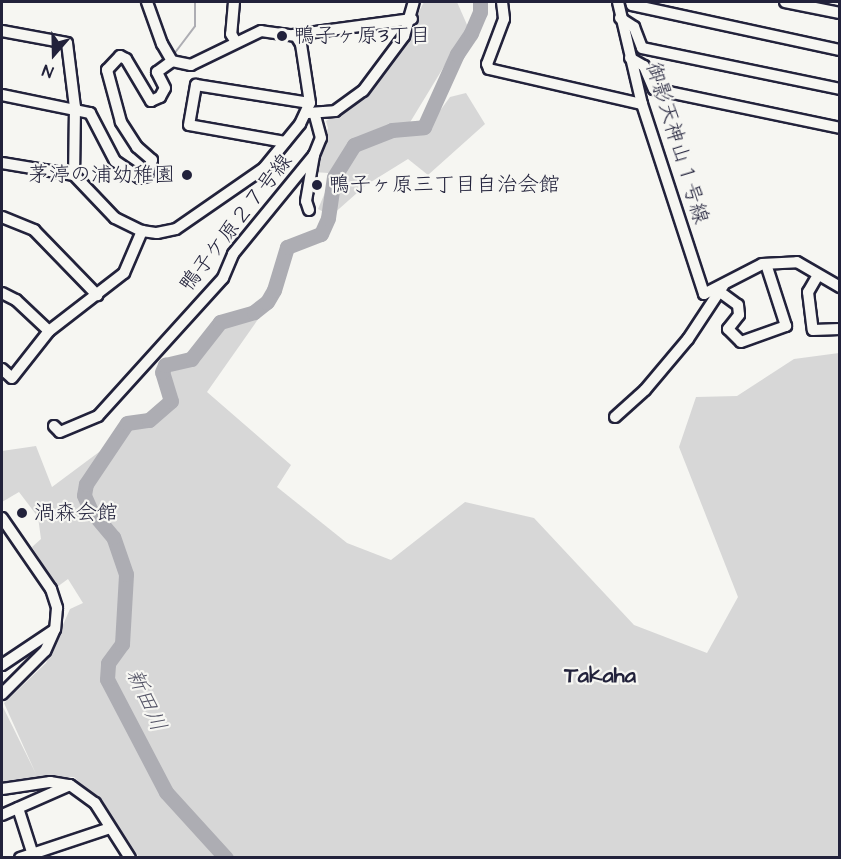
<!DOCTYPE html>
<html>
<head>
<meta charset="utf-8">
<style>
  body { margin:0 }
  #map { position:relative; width:841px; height:859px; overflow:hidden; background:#f6f6f2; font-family:"Architects Daughter","Klee One",sans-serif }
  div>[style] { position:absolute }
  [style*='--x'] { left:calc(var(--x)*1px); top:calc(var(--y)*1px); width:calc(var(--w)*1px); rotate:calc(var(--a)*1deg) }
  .green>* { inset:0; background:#d7d7d7 }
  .stream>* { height:2px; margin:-1px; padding:0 1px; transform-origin:1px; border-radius:1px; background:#adadb3 }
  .river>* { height:15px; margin:-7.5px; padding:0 7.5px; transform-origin:7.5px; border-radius:7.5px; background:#adadb3 }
  .roads { filter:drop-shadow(2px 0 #22223b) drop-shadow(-2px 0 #22223b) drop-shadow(0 2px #22223b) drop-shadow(0 -2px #22223b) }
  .minor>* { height:10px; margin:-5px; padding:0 5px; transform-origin:5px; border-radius:5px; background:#f6f6f2 }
  .dots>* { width:16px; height:16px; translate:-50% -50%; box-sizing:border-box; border:3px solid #f6f6f2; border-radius:50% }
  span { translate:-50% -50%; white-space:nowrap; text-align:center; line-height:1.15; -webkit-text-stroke:4.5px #f6f6f2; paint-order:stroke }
  .poi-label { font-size:21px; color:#22223b }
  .left { translate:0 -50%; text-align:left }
  .right { translate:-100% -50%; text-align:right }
  .street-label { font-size:21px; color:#22223b }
  .neighbourhood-label { font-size:22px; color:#22223b; font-weight:700 }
  .water-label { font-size:22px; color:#535365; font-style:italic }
  .frame { position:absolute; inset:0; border:3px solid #22223b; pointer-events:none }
  .north { position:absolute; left:24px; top:24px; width:60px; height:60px; -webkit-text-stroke:4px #f6f6f2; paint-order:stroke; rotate:200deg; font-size:16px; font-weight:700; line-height:24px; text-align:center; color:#22223b }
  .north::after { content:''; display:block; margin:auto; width:21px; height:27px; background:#22223b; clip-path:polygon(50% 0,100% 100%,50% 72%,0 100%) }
</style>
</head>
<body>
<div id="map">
  <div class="green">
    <i style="clip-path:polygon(424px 2px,457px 2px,468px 27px,409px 124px,426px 130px,450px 97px,466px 93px,485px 124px,428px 175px,408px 159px,366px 185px,331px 216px,318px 209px,327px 188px,328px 173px,314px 172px,328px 128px,326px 121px,370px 92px,395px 57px)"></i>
    <i style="clip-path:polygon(261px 315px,207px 392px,291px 465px,277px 487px,347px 543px,391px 560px,465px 502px,534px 518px,634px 625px,707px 653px,738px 597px,679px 447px,696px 397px,737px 396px,794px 359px,839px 353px,839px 857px,139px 857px,112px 817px,74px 777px,38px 777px,2px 784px,2px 705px,36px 774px,4px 703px,46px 663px,70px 609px,83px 603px,68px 579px,57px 587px,32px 547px,41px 539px,38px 517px,19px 492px,2px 502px,2px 451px,36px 446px,52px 487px,173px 397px,167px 375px,230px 325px)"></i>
  </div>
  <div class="stream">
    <i style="--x:174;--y:54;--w:35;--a:-53"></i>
    <i style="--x:195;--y:26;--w:24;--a:-90"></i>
  </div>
  <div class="river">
    <i style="--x:226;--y:858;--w:89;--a:-132.3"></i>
    <i style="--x:166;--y:792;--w:127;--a:-117.6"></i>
    <i style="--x:107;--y:679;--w:16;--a:-86"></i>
    <i style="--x:108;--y:663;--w:24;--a:-54"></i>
    <i style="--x:122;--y:644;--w:70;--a:-86.7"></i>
    <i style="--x:126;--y:574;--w:39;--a:-109"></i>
    <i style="--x:113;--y:537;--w:34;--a:-130"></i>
    <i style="--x:91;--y:511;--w:17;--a:-114"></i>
    <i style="--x:84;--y:495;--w:11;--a:-80"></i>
    <i style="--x:86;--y:484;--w:73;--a:-56.1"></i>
    <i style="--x:127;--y:423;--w:22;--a:-8"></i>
    <i style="--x:149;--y:420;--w:29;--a:-41"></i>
    <i style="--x:171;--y:401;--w:30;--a:-107"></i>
    <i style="--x:162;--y:372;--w:8;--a:-67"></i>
    <i style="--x:165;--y:365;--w:27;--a:-13"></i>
    <i style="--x:191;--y:359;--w:47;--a:-51.9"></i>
    <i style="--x:220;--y:322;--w:35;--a:-16"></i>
    <i style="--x:254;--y:312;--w:16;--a:-38"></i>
    <i style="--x:267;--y:302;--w:14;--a:-60"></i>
    <i style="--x:274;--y:290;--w:45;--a:-73.2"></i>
    <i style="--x:287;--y:247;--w:36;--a:-21"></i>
    <i style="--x:321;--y:234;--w:17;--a:-66"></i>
    <i style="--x:328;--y:218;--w:41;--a:-81.7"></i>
    <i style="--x:334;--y:177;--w:38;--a:-58"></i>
    <i style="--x:354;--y:145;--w:41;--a:-21.5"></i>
    <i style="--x:392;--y:130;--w:32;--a:-5"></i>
    <i style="--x:424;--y:127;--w:80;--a:-65.7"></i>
    <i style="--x:457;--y:54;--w:25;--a:-56"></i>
    <i style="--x:471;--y:33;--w:23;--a:-67"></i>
    <i style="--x:480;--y:12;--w:10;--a:-90"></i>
  </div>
  <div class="roads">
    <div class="minor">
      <i style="--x:234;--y:2;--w:32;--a:95"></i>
      <i style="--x:231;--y:34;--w:9;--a:58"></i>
      <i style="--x:502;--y:2;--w:17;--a:83"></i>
      <i style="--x:504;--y:19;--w:48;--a:110.7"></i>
      <i style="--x:487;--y:64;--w:5;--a:68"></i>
      <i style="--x:489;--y:69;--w:157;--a:12.9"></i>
      <i style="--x:618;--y:2;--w:105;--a:76.8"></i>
      <i style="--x:642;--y:104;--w:200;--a:71.9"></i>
      <i style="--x:704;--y:294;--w:65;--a:-27.3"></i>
      <i style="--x:762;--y:264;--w:35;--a:-3"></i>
      <i style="--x:797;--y:262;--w:50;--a:30.2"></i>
      <i style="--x:631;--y:2;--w:3;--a:72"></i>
      <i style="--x:632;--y:5;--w:213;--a:12.2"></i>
      <i style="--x:785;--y:2;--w:56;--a:11.3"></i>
      <i style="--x:620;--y:18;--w:17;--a:33"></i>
      <i style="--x:634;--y:27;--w:22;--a:69"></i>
      <i style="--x:642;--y:48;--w:202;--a:11.7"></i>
      <i style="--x:2;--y:31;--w:66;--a:10.5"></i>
      <i style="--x:67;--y:43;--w:64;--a:82.9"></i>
      <i style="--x:75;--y:107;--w:68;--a:90.8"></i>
      <i style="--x:293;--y:35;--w:120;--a:-7.7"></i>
      <i style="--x:630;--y:58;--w:16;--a:30"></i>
      <i style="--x:644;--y:66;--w:25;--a:67"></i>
      <i style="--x:654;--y:89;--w:190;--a:11.8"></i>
      <i style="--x:2;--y:95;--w:90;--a:11.6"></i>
      <i style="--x:90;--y:113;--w:54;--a:62.5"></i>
      <i style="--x:115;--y:161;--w:30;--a:34"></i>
      <i style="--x:140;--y:178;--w:7;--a:-16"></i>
      <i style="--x:147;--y:176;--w:17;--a:-73"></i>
      <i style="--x:152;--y:160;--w:20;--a:-139"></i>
      <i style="--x:137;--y:147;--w:30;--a:-123"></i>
      <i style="--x:121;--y:122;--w:54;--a:-105.1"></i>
      <i style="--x:107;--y:70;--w:19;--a:-47"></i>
      <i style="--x:120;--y:56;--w:7;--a:27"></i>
      <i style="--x:126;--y:59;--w:49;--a:59.2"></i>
      <i style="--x:151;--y:101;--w:10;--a:-24"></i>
      <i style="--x:160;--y:97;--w:10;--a:-61"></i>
      <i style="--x:165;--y:88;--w:18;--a:-117"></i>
      <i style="--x:157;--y:72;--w:19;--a:-36"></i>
      <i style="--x:308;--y:113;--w:27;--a:-4"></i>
      <i style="--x:335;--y:111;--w:34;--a:-36"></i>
      <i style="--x:363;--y:91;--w:69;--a:-53.3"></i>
      <i style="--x:404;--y:36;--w:35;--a:-74"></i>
      <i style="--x:285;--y:142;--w:97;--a:-170"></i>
      <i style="--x:189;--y:125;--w:41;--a:-80.1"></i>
      <i style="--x:196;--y:85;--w:115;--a:9"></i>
      <i style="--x:2;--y:163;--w:73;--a:9.5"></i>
      <i style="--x:74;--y:175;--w:59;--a:46.4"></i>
      <i style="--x:115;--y:218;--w:30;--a:26"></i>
      <i style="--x:142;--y:231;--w:15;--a:8"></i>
      <i style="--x:157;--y:233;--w:19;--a:-12"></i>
      <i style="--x:176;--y:229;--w:107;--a:-34.7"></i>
      <i style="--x:264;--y:168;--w:57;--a:-50.7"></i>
      <i style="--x:300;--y:124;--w:23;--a:-65"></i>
      <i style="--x:310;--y:103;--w:60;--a:-98.7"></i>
      <i style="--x:301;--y:44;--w:9;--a:-122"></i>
      <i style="--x:296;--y:36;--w:35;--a:-172"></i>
      <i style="--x:261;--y:31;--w:78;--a:154.1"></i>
      <i style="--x:191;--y:65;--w:19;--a:-168"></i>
      <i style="--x:172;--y:61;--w:20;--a:-120"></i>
      <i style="--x:162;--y:44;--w:45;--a:-109.7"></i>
      <i style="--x:309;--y:210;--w:9;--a:-108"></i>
      <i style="--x:306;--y:201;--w:47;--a:-80.1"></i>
      <i style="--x:2;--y:217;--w:35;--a:22"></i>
      <i style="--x:34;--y:230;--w:91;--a:45.9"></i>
      <i style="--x:818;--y:275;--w:20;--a:120"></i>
      <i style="--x:808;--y:292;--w:38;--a:83"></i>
      <i style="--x:813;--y:330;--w:27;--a:-2"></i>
      <i style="--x:720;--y:292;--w:22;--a:36"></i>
      <i style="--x:738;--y:305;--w:10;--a:84"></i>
      <i style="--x:739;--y:315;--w:18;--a:128"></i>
      <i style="--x:728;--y:329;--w:18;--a:45"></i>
      <i style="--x:741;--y:342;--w:48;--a:-19.6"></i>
      <i style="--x:786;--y:326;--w:65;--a:-107.9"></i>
      <i style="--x:2;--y:293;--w:16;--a:27"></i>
      <i style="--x:16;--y:300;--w:45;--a:43.2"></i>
      <i style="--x:2;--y:369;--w:13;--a:42"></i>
      <i style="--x:12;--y:378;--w:60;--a:-51.8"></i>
      <i style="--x:49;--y:331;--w:95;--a:-37.7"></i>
      <i style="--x:124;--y:273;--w:46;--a:-66.8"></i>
      <i style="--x:615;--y:417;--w:40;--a:-42"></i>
      <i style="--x:645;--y:390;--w:67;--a:-49.9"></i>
      <i style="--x:688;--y:339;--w:64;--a:-56.6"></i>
      <i style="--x:54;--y:426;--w:8;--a:45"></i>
      <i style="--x:60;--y:432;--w:41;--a:-22.8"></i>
      <i style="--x:98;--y:416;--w:186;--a:-47.8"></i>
      <i style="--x:223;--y:278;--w:26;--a:-67"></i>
      <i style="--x:233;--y:254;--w:128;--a:-50.7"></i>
      <i style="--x:314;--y:155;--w:18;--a:-68"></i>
      <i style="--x:321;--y:138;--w:24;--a:-105"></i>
      <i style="--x:2;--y:518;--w:86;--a:55.4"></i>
      <i style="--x:51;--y:589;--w:20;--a:72"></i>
      <i style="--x:57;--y:608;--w:21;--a:95"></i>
      <i style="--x:55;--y:629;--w:24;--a:114"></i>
      <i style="--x:45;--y:651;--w:61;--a:135"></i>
      <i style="--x:2;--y:665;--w:63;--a:-33.9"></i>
      <i style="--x:2;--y:789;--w:49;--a:-8.3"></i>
      <i style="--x:50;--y:782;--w:20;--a:9"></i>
      <i style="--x:70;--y:785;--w:31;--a:36"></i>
      <i style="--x:95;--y:803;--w:65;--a:57.5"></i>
      <i style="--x:18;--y:808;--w:52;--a:72.3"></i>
      <i style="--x:2;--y:815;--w:74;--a:-23.8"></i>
      <i style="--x:20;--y:858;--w:95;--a:-18.4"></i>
    </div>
  </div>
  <div class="dots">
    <i style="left:282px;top:36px;background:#22223b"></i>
    <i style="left:187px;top:175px;background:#22223b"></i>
    <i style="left:317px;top:185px;background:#22223b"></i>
    <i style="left:22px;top:513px;background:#22223b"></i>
  </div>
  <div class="poi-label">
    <span class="left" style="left:294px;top:36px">鴨子ヶ原3丁目</span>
    <span class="right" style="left:175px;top:175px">茅渟の浦幼稚園</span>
    <span class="left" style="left:329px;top:185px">鴨子ヶ原三丁目自治会館</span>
    <span class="left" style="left:34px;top:513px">渦森会館</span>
  </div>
  <div class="street-label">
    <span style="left:677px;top:143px;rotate:73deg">御影天神山１号線</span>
    <span style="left:236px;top:223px;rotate:-52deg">鴨子ケ原２７号線</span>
  </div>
  <div class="neighbourhood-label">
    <span style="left:600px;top:676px">Takaha</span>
  </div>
  <div class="water-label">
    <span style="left:146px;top:700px;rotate:66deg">新田川</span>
  </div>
  <div class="frame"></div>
  <div class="north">N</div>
</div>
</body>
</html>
